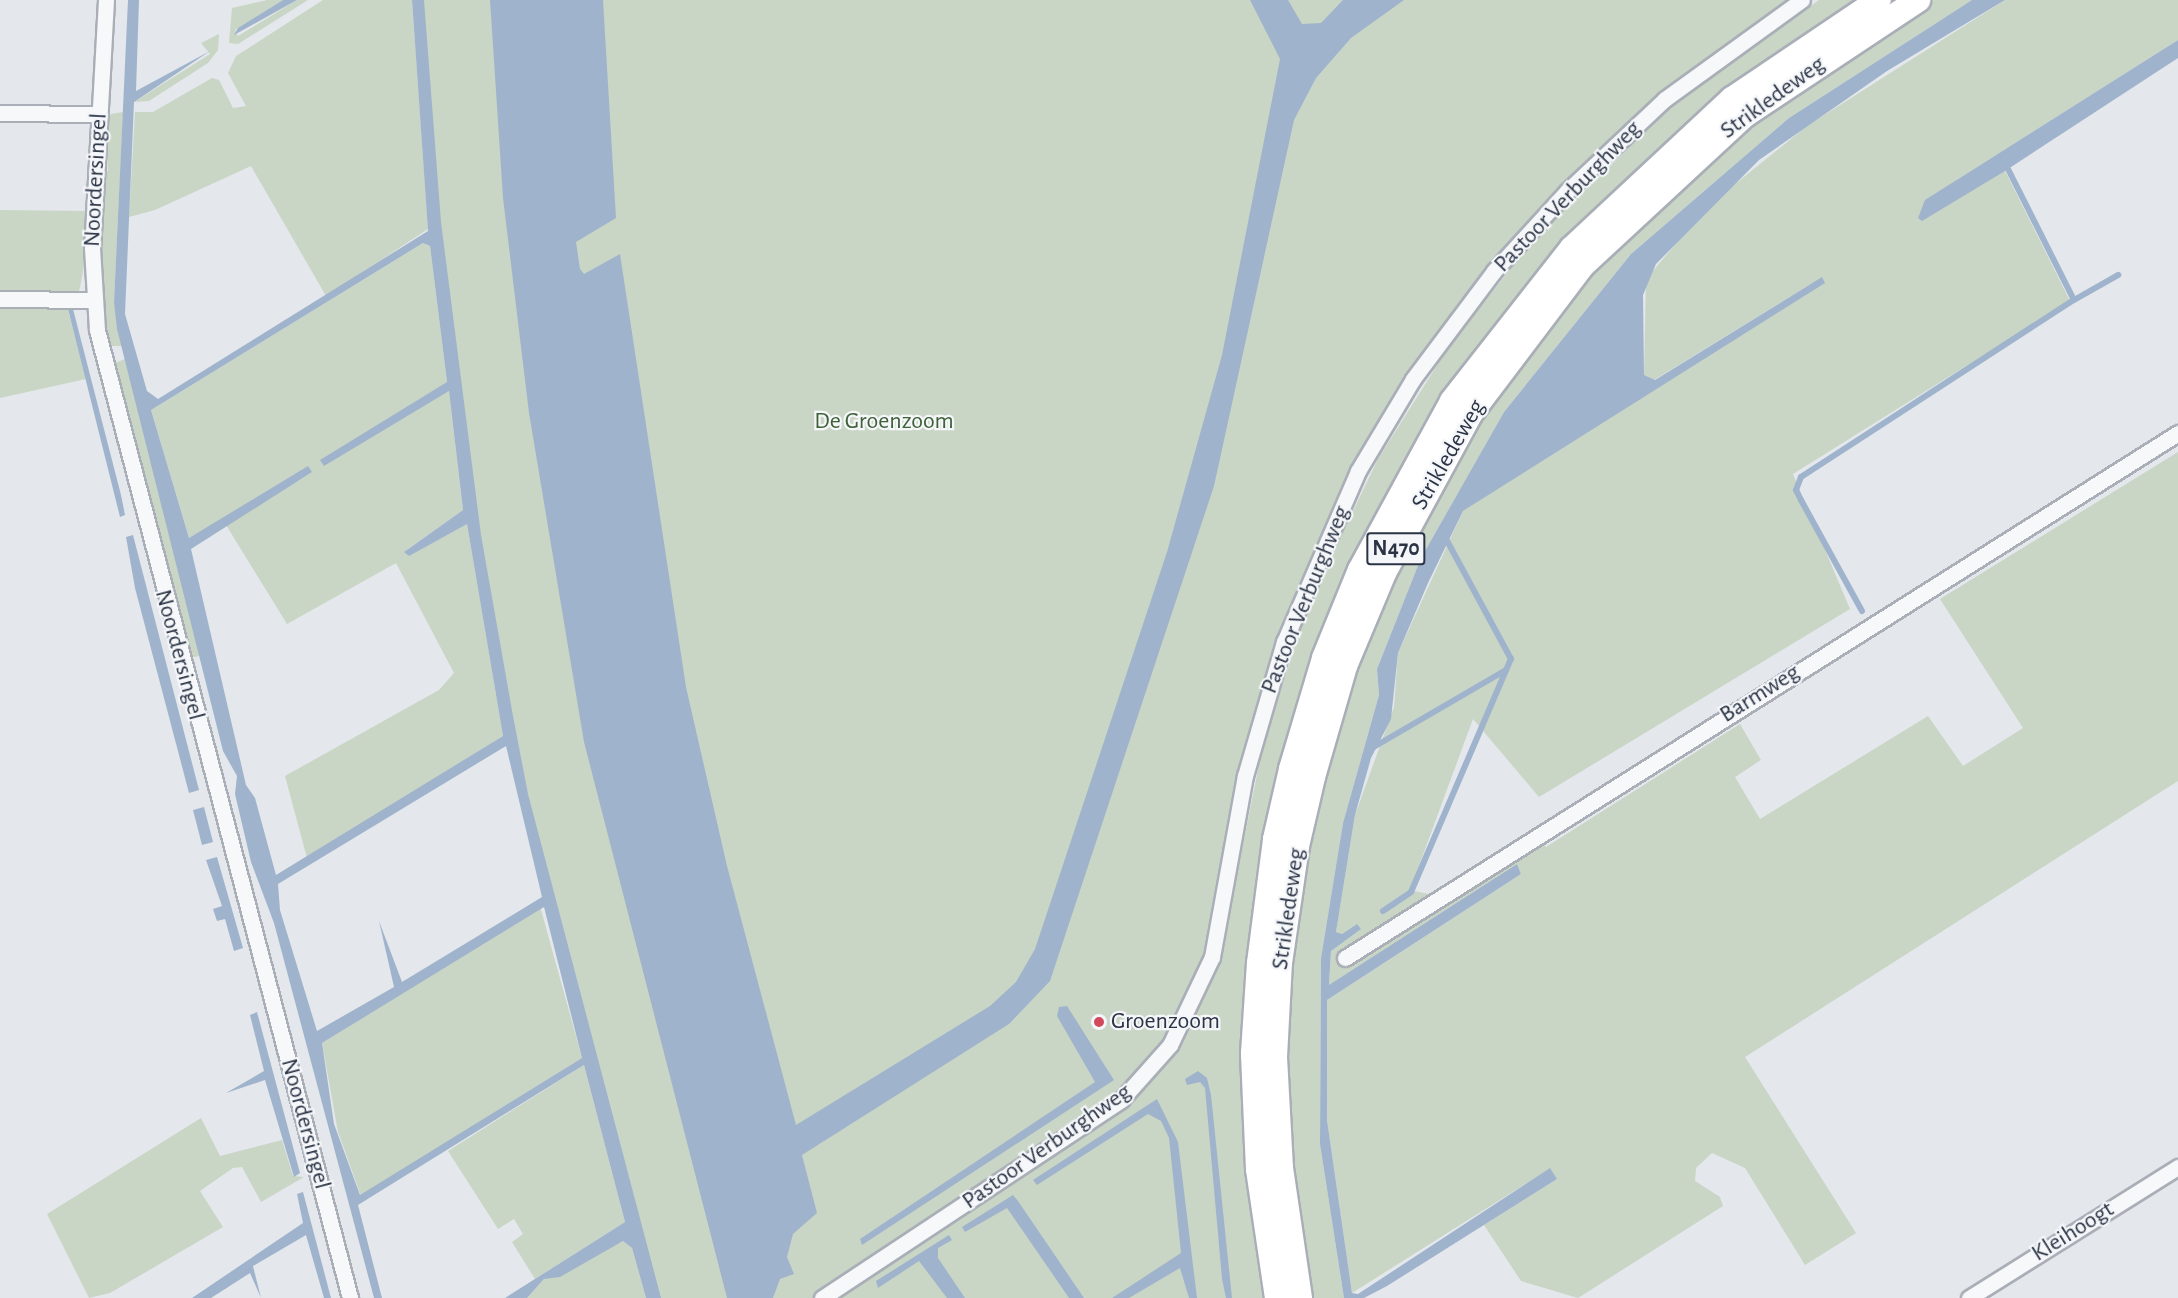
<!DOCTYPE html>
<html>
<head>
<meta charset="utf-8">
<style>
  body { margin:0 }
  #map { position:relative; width:2178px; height:1298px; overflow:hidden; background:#e4e7ec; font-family:"Alegreya Sans",sans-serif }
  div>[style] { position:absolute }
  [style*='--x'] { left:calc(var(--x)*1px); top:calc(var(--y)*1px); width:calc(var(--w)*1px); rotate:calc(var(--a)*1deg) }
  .green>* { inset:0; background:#c9d6c5 }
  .water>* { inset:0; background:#9fb4cc }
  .stream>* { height:6px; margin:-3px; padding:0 3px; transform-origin:3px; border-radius:3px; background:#9fb4cc }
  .roads { filter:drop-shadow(2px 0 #a9aeb7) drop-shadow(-2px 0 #a9aeb7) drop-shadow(0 2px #a9aeb7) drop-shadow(0 -2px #a9aeb7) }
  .minor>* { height:15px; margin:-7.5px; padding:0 7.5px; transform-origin:7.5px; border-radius:7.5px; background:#f7f8fa }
  .primary>* { height:24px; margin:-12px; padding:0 12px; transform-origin:12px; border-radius:12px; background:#fff }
  .dots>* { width:16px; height:16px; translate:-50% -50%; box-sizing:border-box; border:3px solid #f4f6f9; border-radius:50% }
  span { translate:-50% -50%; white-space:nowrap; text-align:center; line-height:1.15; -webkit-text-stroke:4.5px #f4f6f9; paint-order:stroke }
  .shield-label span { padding:2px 4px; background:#f4f6f9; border:2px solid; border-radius:4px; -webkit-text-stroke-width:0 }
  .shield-label { font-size:22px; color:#2b3445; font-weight:700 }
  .street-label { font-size:24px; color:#2b3445 }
  .park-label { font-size:24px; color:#3f6138 }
  .poi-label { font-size:24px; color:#2b3445 }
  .left { translate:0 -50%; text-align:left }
</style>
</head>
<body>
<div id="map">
  <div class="green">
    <i style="clip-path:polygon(267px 0,283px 0,235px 30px,238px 36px,297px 0,308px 0,238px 44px,229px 43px,232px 8px)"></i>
    <i style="clip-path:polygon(323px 0,412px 0,428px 229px,326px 296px,251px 166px,155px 210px,129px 217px,135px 112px,153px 112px,212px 78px,219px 80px,233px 108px,246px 106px,228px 73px,236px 56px)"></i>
    <i style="clip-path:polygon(420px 0,1788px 0,1673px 83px,1542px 206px,1510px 243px,1336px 503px,1287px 618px,1247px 744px,1211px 924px,1225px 933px,1263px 745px,1309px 603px,1378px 459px,1448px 348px,1535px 238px,1678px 101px,1819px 0,1872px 0,1626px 185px,1305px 702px,1270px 1298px,657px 1298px,531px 838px,469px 495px,431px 204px)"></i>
    <i style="clip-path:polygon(1934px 0,1972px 0,1789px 118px,1631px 254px,1504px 412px,1421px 558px,1377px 669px,1379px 695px,1343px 823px,1321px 958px,1320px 1144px,1344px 1298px,1304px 1298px,1295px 1253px,1284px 984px,1294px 894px,1345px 684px,1438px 479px,1549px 316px,1667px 191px,1821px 71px)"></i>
    <i style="clip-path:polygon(2005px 0,2178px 0,2178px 40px,1958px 179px,2005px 171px,2070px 301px,1793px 474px,1850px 609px,1539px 797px,1473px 719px,1410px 890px,1433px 895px,1338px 957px,1343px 964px,1540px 839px,1546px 847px,1740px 724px,1761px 760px,1735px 777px,1760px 819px,1928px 716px,1963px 766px,2023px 728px,1940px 599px,2178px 452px,2178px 781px,1745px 1057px,1856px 1233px,1805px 1265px,1745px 1168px,1712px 1153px,1696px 1168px,1695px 1181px,1720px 1197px,1723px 1206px,1578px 1298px,1521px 1281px,1484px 1225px,1557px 1179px,1549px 1169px,1352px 1293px,1327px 1120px,1327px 1000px,1521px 874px,1517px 864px,1329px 986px,1331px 951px,1357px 924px,1342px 934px,1336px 932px,1355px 815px,1394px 707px,1398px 653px,1463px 511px,1822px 277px,1654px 380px,1644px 375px,1646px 279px,1708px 206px,1807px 126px)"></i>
    <i style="clip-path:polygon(219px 34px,218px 50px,208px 63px,149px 101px,134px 102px,210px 54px,201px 43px)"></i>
    <i style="clip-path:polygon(123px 112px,114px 302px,123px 346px,106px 346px,97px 244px,102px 175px,108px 171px,105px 125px,111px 114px)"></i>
    <i style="clip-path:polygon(0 210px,85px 211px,87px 251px,79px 292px,0 295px)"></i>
    <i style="clip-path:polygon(423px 243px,430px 246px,447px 382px,398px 420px,449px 391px,463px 510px,405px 551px,467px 524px,503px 736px,307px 858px,285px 776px,439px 690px,454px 673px,396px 563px,287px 624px,226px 525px,312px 472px,189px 538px,151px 410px)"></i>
    <i style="clip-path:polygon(0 303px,73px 306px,68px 310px,86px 379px,0 398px)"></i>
    <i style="clip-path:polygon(125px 359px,200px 655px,196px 657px,188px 656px,110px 365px)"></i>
    <i style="clip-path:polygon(540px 906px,582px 1058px,361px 1196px,338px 1132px,322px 1043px)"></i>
    <i style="clip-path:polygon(584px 1065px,625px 1222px,535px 1279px,512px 1242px,523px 1234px,514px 1219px,498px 1229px,448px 1151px)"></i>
    <i style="clip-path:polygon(201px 1118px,220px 1156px,282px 1140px,293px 1176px,304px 1177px,261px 1202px,242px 1167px,233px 1168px,200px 1191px,223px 1227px,110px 1293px,89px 1298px,47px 1214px)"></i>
    <i style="clip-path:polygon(623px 1241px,632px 1248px,646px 1298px,527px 1298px,544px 1279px)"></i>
  </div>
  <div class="water">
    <i style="clip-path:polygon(evenodd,128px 0,139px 0,136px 91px,210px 51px,134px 102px,125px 314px,147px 391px,158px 399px,428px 231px,412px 0,424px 0,441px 222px,481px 535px,513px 716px,528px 794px,661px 1298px,646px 1298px,632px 1248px,623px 1241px,560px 1277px,544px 1279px,527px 1298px,505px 1298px,625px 1222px,584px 1065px,358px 1205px,382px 1298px,374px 1298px,274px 923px,251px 862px,235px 794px,237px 776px,223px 751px,117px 329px,114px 302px,128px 0,423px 243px,430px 246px,447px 382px,320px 460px,324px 466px,449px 391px,463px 510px,404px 552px,409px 556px,467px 524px,503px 736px,276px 875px,255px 798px,246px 785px,191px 549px,312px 472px,308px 466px,189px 538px,151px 410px,423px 243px,128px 0,506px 746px,542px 897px,402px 982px,379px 921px,394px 987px,317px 1031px,280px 910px,278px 884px,506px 746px,128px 0,544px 907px,582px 1058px,360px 1195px,334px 1124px,322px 1043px,544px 907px)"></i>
    <i style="clip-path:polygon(283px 0,297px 0,234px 35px,238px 28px)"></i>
    <i style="clip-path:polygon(490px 0,603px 0,616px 218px,576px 242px,580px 269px,584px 274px,620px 254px,686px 687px,727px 866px,796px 1125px,990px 1006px,1016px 982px,1035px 949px,1167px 552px,1222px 355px,1280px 59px,1250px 0,1288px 0,1302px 24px,1321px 23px,1343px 0,1404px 0,1351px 38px,1316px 78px,1294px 120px,1214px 486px,1050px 981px,1009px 1024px,802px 1155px,817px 1213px,793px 1234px,787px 1257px,794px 1274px,780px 1279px,773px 1298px,727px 1298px,584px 742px,529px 413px,503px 198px)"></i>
    <i style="clip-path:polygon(1972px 0,2005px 0,1887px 71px,1759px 160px,1656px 264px,1643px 295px,1644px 375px,1655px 380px,1822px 277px,1825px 283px,1463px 511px,1428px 583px,1398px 653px,1391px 719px,1371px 758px,1355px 815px,1336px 932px,1342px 934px,1357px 924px,1361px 929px,1331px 951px,1329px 985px,1517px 864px,1521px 874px,1327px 1000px,1327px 1120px,1352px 1293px,1358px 1294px,1550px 1168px,1557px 1179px,1387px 1286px,1364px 1298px,1344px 1298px,1320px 1144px,1321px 958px,1343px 823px,1379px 695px,1377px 669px,1421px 558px,1504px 412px,1631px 254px,1789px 118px)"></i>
    <i style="clip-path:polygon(2178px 40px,2178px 58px,2005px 171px,1922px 221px,1918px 218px,1925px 200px)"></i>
    <i style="clip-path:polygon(68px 309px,73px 309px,121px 495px,125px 515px,120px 517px)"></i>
    <i style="clip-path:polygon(133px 535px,199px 790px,189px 793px,135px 588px,126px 537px)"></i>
    <i style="clip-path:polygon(204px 807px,213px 842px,202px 845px,193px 810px)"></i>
    <i style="clip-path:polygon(217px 857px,243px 948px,234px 951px,225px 919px,217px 921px,213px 909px,222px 906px,206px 860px)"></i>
    <i style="clip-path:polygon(1067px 1006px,1114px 1080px,862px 1245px,860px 1239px,1095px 1082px,1057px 1016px,1059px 1007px)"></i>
    <i style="clip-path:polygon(257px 1012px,300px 1173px,294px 1177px,265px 1080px,226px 1093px,264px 1071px,250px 1015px)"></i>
    <i style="clip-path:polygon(1198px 1071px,1207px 1078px,1211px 1095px,1232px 1298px,1226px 1298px,1222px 1279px,1205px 1088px,1200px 1082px,1187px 1085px,1185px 1079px)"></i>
    <i style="clip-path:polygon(1157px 1099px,1178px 1142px,1197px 1298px,1189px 1298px,1180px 1268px,1129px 1298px,1112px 1298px,1181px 1253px,1169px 1138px,1161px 1121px,1148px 1114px,1037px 1185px,1033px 1180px)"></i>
    <i style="clip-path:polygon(303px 1192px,331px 1298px,324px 1298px,306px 1235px,253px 1266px,261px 1298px,250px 1273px,211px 1298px,192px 1298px,303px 1223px,297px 1194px)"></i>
    <i style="clip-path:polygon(1013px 1195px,1018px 1201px,1084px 1298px,1069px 1298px,1007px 1208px,965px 1232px,962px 1227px)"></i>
    <i style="clip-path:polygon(949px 1235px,952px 1240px,938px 1248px,938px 1258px,965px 1298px,947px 1298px,919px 1261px,878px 1288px,876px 1281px)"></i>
  </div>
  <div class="stream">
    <i style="--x:2005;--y:163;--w:153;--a:63.3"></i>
    <i style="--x:2074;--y:300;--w:51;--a:-29.6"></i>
    <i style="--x:1862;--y:611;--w:127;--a:-118.8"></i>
    <i style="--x:1801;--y:500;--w:11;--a:-117"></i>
    <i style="--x:1796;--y:490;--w:14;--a:-69"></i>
    <i style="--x:1801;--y:477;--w:325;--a:-33"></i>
    <i style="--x:1372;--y:748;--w:155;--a:-30.2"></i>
    <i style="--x:1383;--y:911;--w:34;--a:-34"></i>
    <i style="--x:1411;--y:892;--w:254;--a:-66.8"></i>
    <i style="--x:1511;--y:659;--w:141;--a:-118.4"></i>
  </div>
  <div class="roads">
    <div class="minor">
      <i style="--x:106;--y:0;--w:248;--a:93.2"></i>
      <i style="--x:92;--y:248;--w:82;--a:86.5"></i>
      <i style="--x:97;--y:330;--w:1001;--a:75.35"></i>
      <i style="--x:0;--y:113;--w:99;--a:0.6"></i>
      <i style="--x:0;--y:299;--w:92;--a:0.6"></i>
      <i style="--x:1345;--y:958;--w:985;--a:-32.22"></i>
      <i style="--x:822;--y:1298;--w:359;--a:-33.5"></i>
      <i style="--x:1121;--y:1100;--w:74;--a:-48.3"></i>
      <i style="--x:1170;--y:1045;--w:98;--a:-64.5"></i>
      <i style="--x:1212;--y:957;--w:184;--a:-79.7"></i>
      <i style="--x:1245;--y:776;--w:140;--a:-73.8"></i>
      <i style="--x:1284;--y:642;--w:186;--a:-66.6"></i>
      <i style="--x:1358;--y:471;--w:107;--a:-59.1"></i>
      <i style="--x:1413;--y:379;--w:135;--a:-53.1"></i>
      <i style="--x:1494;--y:271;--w:108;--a:-47.6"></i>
      <i style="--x:1567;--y:191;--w:134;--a:-43.2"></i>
      <i style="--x:1665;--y:99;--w:169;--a:-35.9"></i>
      <i style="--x:1969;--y:1298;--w:247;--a:-32.1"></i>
    </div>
    <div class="primary">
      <i style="--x:1277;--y:1298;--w:130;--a:-98.4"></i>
      <i style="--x:1258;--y:1169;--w:116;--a:-92.5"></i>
      <i style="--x:1253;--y:1053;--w:90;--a:-86.2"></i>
      <i style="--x:1259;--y:963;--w:125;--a:-82.6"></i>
      <i style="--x:1275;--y:839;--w:72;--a:-77.1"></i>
      <i style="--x:1291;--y:769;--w:116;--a:-73.4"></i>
      <i style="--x:1324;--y:658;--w:95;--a:-67.8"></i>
      <i style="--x:1360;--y:570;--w:192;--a:-61.4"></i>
      <i style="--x:1452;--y:401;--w:194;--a:-51.9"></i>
      <i style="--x:1572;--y:248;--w:219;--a:-43"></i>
      <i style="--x:1732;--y:99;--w:177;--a:-34"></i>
      <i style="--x:1300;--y:1298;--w:131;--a:-98.3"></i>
      <i style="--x:1281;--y:1168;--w:111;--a:-93.1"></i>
      <i style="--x:1275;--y:1057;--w:94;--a:-87"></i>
      <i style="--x:1280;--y:963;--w:118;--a:-81.7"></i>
      <i style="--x:1297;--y:846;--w:71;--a:-76.9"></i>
      <i style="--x:1313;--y:777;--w:116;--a:-73.9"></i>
      <i style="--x:1345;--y:666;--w:101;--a:-67.2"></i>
      <i style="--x:1384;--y:573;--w:182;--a:-61.5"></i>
      <i style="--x:1471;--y:413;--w:186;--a:-52.9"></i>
      <i style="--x:1583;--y:265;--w:221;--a:-42.8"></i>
      <i style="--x:1745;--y:115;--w:208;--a:-33.6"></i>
    </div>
  </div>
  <div class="dots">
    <i style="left:1099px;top:1022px;background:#d1495b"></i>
  </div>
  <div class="shield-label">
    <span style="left:1396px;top:549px">N470</span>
  </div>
  <div class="street-label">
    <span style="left:1773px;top:98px;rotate:-36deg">Strikledeweg</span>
    <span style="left:96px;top:180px;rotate:-87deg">Noordersingel</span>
    <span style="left:1568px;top:197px;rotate:-46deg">Pastoor Verburghweg</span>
    <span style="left:1449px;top:455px;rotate:-60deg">Strikledeweg</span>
    <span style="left:1306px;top:600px;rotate:-68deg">Pastoor Verburghweg</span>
    <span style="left:179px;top:655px;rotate:75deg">Noordersingel</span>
    <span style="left:1760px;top:694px;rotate:-32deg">Barmweg</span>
    <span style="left:1289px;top:909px;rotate:-82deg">Strikledeweg</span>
    <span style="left:305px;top:1124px;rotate:75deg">Noordersingel</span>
    <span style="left:1047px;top:1147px;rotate:-35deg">Pastoor Verburghweg</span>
    <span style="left:2073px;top:1232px;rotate:-32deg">Kleihoogt</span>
  </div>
  <div class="park-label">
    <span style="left:884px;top:422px">De Groenzoom</span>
  </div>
  <div class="poi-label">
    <span class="left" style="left:1111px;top:1022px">Groenzoom</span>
  </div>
</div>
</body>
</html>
